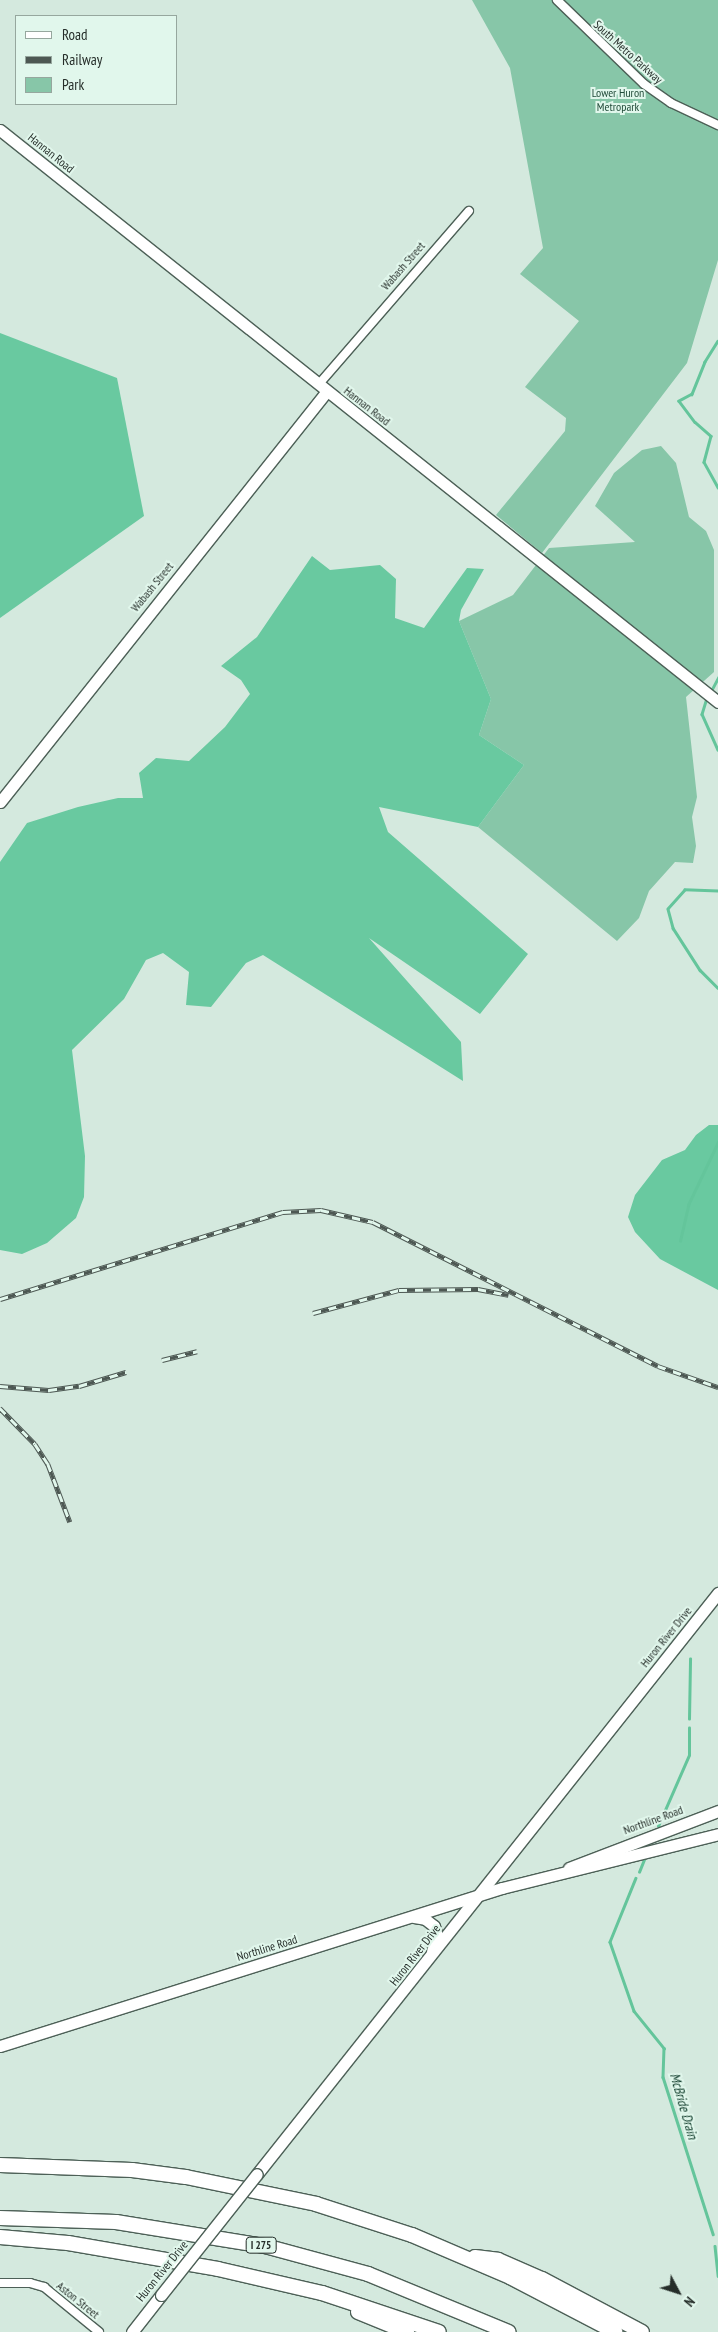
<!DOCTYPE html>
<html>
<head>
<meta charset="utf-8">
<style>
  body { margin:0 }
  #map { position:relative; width:718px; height:2332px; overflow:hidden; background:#d4e9de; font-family:"PT Sans Narrow",sans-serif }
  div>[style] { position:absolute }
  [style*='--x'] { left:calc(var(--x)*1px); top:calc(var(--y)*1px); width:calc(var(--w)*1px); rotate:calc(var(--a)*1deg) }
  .green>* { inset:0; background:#87c6a8 }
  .forest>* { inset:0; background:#69c9a0 }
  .stream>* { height:2.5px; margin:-1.25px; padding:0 1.25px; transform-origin:1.25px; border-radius:1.25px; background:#64c59b }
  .roads { filter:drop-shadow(1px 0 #4d6057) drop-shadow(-1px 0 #4d6057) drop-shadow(0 1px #4d6057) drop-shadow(0 -1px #4d6057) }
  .street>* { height:8px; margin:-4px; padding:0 4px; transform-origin:4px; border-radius:4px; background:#fff }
  .secondary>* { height:11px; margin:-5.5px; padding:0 5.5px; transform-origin:5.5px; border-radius:5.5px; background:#fff }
  .highway>* { height:14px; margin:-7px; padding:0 7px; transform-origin:7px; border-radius:7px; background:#fff }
  .rail>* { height:4.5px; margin-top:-2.25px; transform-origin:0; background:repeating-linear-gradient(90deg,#e1f7ec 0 8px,#4d5853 0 16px); box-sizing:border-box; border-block:1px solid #4d5853 }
  .bridges { filter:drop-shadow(1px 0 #4d6057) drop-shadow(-1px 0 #4d6057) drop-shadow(0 1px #4d6057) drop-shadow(0 -1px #4d6057) }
  .secondary-bridge>* { height:11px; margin:-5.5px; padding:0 5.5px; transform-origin:5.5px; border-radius:5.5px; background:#fff }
  span { translate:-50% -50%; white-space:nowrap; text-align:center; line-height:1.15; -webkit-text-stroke:4px #e1f7ec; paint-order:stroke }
  .shield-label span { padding:1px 4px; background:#e1f7ec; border:1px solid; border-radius:4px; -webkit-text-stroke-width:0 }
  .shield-label { font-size:11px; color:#262e2a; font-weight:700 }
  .street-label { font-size:12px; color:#262e2a }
  .park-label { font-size:12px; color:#224c3a }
  .water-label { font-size:14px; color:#0d3928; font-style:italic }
  .legend { position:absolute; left:15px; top:15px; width:162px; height:90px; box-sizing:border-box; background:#e1f7ec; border:1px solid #96a79e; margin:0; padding:6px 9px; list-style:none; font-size:15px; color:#262e2a }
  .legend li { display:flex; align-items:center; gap:10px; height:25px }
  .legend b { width:25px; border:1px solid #96a79e }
  .north { position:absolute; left:653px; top:2267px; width:50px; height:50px; -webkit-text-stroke:4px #e1f7ec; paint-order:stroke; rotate:130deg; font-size:14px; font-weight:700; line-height:20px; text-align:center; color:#262e2a }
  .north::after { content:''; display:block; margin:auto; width:18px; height:22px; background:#262e2a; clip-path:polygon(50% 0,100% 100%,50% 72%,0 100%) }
</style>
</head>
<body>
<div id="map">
  <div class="green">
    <i style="clip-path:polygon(472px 0,718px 0,718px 260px,687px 363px,542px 553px,496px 515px,565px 431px,566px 418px,525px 387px,579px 321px,520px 274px,543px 248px,510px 68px)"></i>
    <i style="clip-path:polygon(661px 446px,676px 463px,689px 517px,706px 531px,714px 550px,714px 672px,686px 697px,697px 797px,692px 817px,696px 846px,693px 863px,675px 862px,649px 891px,639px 918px,617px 941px,478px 827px,524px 765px,479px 735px,491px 699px,459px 621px,513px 595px,549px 548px,635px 542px,595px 506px,614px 473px,642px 450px)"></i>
  </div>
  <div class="forest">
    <i style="clip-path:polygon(0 333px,117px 378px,144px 516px,0 618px)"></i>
    <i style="clip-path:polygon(312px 556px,330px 570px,380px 565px,396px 579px,395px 618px,424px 628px,467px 568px,484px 569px,461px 610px,459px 621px,491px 699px,479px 735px,524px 765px,478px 827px,379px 807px,388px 832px,528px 954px,480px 1014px,369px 938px,461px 1042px,463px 1081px,263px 955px,246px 963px,211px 1007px,186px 1005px,189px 972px,163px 953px,146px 960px,124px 999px,72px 1050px,85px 1156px,84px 1197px,76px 1218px,47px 1243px,22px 1254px,0 1250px,0 862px,27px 823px,78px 807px,118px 798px,143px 798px,139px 773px,156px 758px,189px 761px,225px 727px,250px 694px,241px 680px,221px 666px,257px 637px)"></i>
    <i style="clip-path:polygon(709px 1125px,718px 1125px,718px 1290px,660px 1259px,635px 1232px,628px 1217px,635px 1195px,662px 1160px,685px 1150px,696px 1135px)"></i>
  </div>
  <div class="stream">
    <i style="--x:718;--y:341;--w:25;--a:122"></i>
    <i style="--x:705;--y:362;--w:35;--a:112"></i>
    <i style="--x:692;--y:394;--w:15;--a:152"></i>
    <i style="--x:679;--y:401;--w:26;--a:53"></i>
    <i style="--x:695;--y:422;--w:21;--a:41"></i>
    <i style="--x:711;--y:436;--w:27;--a:105"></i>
    <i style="--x:704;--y:462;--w:29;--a:61"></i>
    <i style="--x:711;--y:691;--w:15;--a:-62"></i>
    <i style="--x:707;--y:698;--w:17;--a:107"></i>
    <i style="--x:702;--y:714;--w:39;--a:66"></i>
    <i style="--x:718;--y:891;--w:33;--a:-178"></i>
    <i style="--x:685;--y:890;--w:25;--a:132"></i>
    <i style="--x:668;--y:909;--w:20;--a:75"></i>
    <i style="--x:673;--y:928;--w:50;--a:57.3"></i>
    <i style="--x:700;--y:970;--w:25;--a:45"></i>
    <i style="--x:680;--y:1241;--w:37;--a:-77"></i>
    <i style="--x:688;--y:1205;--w:70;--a:-64.5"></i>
    <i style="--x:689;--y:1719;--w:60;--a:-89"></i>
    <i style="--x:658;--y:1826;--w:77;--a:-66.4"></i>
    <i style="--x:689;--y:1755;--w:27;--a:-90"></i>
    <i style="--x:639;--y:1872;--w:16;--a:-68"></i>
    <i style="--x:636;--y:1878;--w:69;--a:112.1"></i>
    <i style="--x:610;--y:1942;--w:73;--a:70.8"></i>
    <i style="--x:634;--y:2011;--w:48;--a:51"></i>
    <i style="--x:664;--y:2048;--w:29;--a:92"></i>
    <i style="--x:663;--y:2077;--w:165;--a:72.3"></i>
    <i style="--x:715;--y:2246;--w:30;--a:84"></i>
  </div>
  <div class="roads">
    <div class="street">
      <i style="--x:557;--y:0;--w:121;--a:44"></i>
      <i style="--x:644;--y:84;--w:33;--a:35"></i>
      <i style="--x:671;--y:103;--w:52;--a:25.1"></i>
      <i style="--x:319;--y:384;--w:229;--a:-49.1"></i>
      <i style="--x:0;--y:2283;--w:30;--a:0"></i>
      <i style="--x:30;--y:2283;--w:15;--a:16"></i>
      <i style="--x:44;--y:2287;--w:71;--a:39.3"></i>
    </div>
    <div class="secondary">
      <i style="--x:0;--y:130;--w:918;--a:38.54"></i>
      <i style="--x:0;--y:802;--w:525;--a:-51.49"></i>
      <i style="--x:569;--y:1868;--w:160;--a:-20.9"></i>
      <i style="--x:414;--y:1917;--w:11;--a:10"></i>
      <i style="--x:425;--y:1919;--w:11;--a:38"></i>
      <i style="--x:434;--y:1926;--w:10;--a:73"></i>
      <i style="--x:437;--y:1936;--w:16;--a:108"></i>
      <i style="--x:0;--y:2046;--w:526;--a:-17.47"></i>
      <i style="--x:502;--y:1888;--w:223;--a:-14"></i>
      <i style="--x:257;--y:2174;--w:742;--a:-51.57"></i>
      <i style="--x:132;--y:2332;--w:47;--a:-51.9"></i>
    </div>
    <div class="highway">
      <i style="--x:0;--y:2165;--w:132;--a:2.2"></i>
      <i style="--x:132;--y:2170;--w:54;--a:7.4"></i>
      <i style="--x:186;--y:2177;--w:133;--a:11.7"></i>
      <i style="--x:316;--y:2204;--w:101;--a:17.9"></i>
      <i style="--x:412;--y:2235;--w:107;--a:23.2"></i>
      <i style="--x:510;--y:2277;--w:119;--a:27.6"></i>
      <i style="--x:0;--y:2218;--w:116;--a:2"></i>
      <i style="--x:116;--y:2222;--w:151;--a:9.2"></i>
      <i style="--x:265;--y:2246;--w:107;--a:15.2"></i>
      <i style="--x:368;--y:2274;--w:152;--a:22.4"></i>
      <i style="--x:0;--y:2237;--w:68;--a:5"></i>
      <i style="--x:68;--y:2243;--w:152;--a:9.8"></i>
      <i style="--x:218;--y:2269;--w:107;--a:13"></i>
      <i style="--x:322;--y:2293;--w:123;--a:18.4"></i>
      <i style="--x:475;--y:2257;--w:23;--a:7"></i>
      <i style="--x:498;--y:2260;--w:48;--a:23.4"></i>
      <i style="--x:542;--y:2279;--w:113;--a:27.9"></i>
      <i style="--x:358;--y:2312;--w:53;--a:22.2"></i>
    </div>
  </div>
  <div class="rail">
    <i style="--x:0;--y:1299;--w:296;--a:-17.1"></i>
    <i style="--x:283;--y:1212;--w:38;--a:-3"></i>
    <i style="--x:321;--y:1210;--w:53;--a:13"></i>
    <i style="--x:373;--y:1222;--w:319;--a:26.8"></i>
    <i style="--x:658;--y:1366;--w:64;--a:19.3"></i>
    <i style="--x:313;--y:1313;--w:89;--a:-15"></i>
    <i style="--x:399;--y:1290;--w:79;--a:-0.7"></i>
    <i style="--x:478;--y:1289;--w:31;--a:11"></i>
    <i style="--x:162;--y:1360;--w:36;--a:-14"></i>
    <i style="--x:0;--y:1386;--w:49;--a:4.7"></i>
    <i style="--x:49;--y:1390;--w:30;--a:-8"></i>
    <i style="--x:79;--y:1386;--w:49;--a:-16.6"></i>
    <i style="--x:0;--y:1408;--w:50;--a:45.8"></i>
    <i style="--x:35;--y:1444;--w:24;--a:57"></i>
    <i style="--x:48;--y:1464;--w:62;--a:69.2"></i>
  </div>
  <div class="bridges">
    <div class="secondary-bridge">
      <i style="--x:161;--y:2295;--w:154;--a:-51.6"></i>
    </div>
  </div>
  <div class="shield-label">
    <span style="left:261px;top:2245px">I 275</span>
  </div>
  <div class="street-label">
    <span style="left:628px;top:52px;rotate:42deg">South Metro Parkway</span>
    <span style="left:51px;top:153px;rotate:39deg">Hannan Road</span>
    <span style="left:403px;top:266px;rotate:-49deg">Wabash Street</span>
    <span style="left:367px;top:406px;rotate:38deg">Hannan Road</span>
    <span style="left:152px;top:587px;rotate:-51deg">Wabash Street</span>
    <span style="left:666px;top:1637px;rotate:-51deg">Huron River Drive</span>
    <span style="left:653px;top:1820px;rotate:-20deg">Northline Road</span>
    <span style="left:267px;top:1948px;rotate:-17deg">Northline Road</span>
    <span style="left:415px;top:1955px;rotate:-52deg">Huron River Drive</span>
    <span style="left:162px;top:2271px;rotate:-51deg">Huron River Drive</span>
    <span style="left:78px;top:2300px;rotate:39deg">Aston Street</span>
  </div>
  <div class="park-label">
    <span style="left:618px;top:100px">Lower Huron<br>Metropark</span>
  </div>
  <div class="water-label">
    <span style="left:684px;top:2106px;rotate:74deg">McBride Drain</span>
  </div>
  <ul class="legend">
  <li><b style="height:6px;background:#fff"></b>Road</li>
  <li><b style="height:6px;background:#4d5853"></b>Railway</li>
  <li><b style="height:14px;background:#87c6a8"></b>Park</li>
  </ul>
  <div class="north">N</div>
</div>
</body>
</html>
